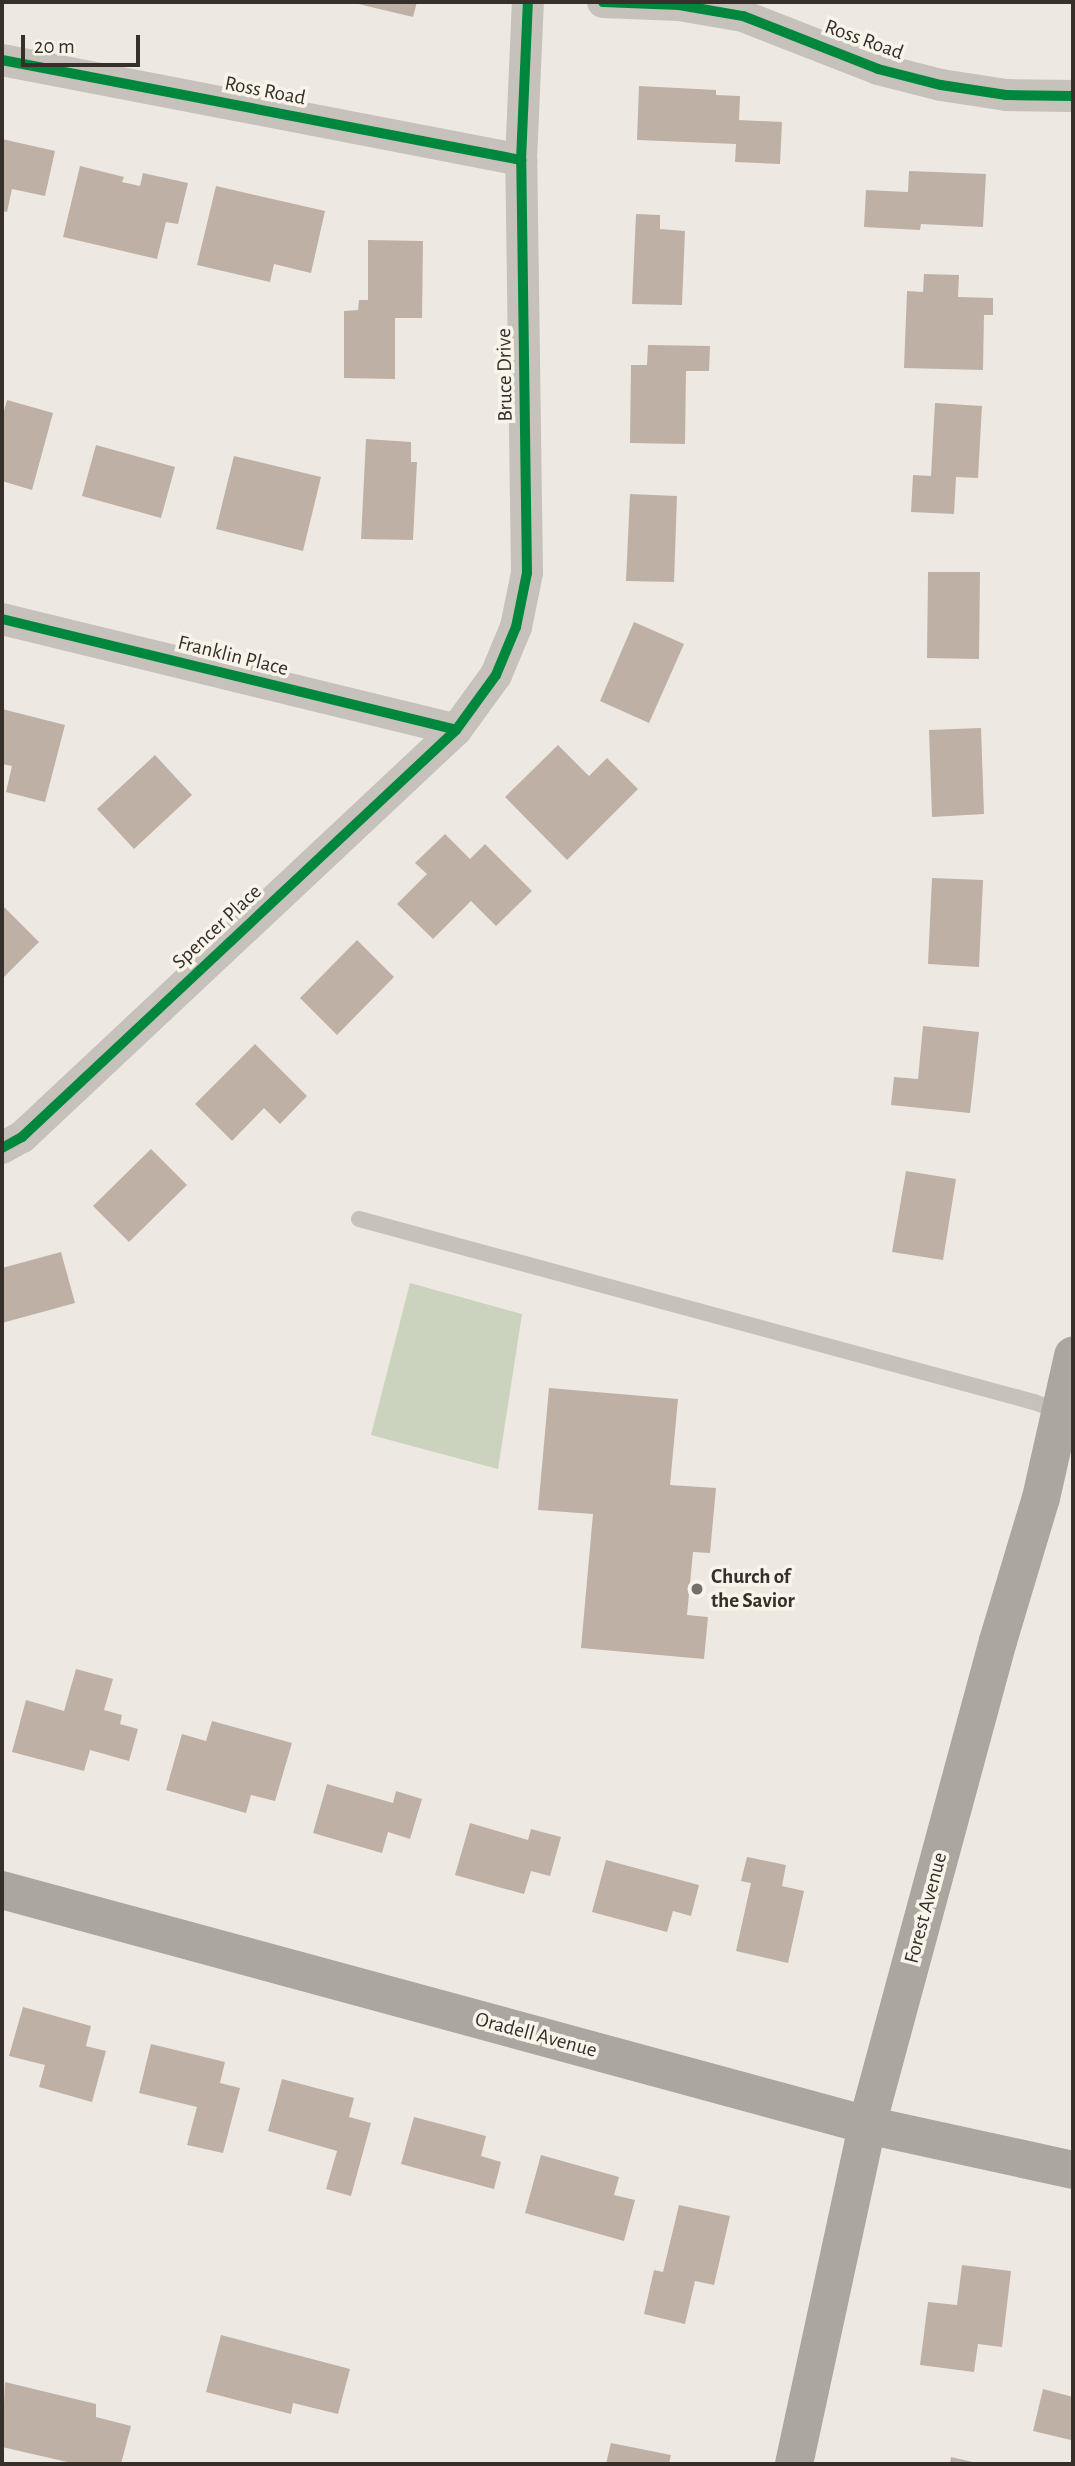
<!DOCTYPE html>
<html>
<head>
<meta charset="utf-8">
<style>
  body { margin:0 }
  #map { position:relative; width:1075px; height:2466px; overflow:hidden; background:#ede9e2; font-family:"Alegreya Sans",sans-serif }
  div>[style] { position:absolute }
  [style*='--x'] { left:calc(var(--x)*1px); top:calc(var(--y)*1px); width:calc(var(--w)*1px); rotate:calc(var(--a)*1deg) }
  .green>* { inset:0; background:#cbd2bd }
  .building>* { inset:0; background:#bfb0a5 }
  .service>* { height:16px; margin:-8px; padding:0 8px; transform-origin:8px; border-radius:8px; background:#c6c1bb }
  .minor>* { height:32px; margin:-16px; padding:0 16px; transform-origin:16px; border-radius:16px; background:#c6c1bb }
  .primary>* { height:38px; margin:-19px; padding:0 19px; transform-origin:19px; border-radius:19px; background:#aba6a0 }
  .cycleway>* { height:10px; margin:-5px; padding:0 5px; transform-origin:5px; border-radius:5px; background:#00873e }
  .dots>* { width:19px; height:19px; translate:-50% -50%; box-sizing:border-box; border:4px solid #f8f4ea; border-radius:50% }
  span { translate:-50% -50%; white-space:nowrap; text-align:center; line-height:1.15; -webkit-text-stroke:7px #f8f4ea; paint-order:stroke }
  .street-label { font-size:21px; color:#362f2a }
  .poi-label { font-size:21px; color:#362f2a; font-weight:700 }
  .left { translate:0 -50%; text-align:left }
  .frame { position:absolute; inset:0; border:4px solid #362f2a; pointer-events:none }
  .scale { position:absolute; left:21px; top:35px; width:119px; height:32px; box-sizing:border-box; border:4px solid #362f2a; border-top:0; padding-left:9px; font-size:21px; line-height:24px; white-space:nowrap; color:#362f2a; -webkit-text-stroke:5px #f8f4ea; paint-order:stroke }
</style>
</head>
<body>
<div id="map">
  <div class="green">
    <i style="clip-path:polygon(410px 1283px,522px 1314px,498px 1469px,371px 1435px)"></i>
  </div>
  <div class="building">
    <i style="clip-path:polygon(350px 2px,417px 2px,413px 17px)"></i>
    <i style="clip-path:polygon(639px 86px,716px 90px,716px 95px,740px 96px,739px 120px,782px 122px,780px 164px,735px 162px,736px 144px,637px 140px)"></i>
    <i style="clip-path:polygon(2px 139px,55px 151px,45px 196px,12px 189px,7px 212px,2px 211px)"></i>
    <i style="clip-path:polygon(80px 166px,124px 177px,122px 182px,140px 186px,143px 173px,188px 183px,178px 224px,166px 222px,157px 259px,63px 237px)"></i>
    <i style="clip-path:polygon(909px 171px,986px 174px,983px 227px,921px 224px,920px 230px,864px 227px,866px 190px,908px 192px)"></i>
    <i style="clip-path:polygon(216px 186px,325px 211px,311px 273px,274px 264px,270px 282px,197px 265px)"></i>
    <i style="clip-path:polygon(636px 214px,660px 215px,660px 229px,685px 231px,682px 305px,632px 304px)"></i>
    <i style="clip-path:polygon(368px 240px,423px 241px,422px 318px,395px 318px,395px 379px,344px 378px,344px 311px,358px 310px,359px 300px,368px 300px)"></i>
    <i style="clip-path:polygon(924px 274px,959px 275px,958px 297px,993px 298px,993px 315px,984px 315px,983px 370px,904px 368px,907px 291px,923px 292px)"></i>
    <i style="clip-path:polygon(648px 345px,710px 346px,709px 371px,686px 371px,685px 444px,630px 443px,631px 365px,647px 365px)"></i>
    <i style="clip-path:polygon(7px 400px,53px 413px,32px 490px,2px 481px,2px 418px)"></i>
    <i style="clip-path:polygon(935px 403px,982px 406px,978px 478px,956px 477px,954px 514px,911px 512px,913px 475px,931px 476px)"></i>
    <i style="clip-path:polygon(366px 439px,411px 442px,411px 462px,417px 462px,413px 540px,361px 539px)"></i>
    <i style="clip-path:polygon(96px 445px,175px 467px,161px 518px,82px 496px)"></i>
    <i style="clip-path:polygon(234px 456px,321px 477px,303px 551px,216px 529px)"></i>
    <i style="clip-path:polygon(630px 494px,677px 496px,674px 582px,626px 581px)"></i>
    <i style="clip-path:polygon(928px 572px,980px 572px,979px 659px,927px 658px)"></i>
    <i style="clip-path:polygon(634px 622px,684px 644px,649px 723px,600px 701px)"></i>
    <i style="clip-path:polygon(2px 709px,65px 725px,45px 802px,6px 792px,12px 766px,2px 764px)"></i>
    <i style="clip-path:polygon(981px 728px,984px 814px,932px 817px,929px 730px)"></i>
    <i style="clip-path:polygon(558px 745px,589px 776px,607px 758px,638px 789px,567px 860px,505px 797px)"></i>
    <i style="clip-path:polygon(155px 755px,192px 795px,134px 849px,97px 809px)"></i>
    <i style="clip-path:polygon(445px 834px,470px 859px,485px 844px,532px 891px,496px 926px,471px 901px,433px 939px,397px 904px,427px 874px,415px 863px)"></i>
    <i style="clip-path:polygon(932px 878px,983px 880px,979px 967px,928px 964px)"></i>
    <i style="clip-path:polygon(2px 905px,39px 942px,2px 979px)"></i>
    <i style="clip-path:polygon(357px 940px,394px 977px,337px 1035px,300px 998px)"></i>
    <i style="clip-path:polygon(923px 1026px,979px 1032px,970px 1113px,891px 1105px,894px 1077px,918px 1079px)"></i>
    <i style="clip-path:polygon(255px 1044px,307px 1096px,280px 1124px,264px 1108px,232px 1141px,195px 1104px)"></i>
    <i style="clip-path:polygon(151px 1149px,187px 1185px,129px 1242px,93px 1206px)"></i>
    <i style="clip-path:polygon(906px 1171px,956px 1179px,943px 1260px,892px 1252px)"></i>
    <i style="clip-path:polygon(61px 1252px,75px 1303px,2px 1323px,2px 1268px)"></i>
    <i style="clip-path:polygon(549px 1388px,678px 1399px,670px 1485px,716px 1488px,710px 1553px,693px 1552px,687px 1615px,708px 1617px,704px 1659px,581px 1648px,593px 1514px,538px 1510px)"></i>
    <i style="clip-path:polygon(76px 1669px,113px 1679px,104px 1710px,122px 1715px,120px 1724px,138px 1729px,129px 1761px,90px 1750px,84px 1771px,12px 1752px,26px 1700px,64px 1711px)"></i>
    <i style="clip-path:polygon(212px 1721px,292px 1743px,275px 1801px,251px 1795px,246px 1813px,166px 1790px,182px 1734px,206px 1741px)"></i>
    <i style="clip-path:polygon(327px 1784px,393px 1803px,396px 1791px,422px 1799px,410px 1839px,388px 1832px,382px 1853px,313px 1833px)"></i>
    <i style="clip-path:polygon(470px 1823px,528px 1840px,531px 1829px,561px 1837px,550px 1876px,531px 1871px,524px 1894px,455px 1875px)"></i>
    <i style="clip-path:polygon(747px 1857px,786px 1865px,782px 1886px,804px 1891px,788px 1963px,736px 1951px,751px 1883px,741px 1881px)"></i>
    <i style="clip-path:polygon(606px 1860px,699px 1885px,691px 1916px,673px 1911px,667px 1932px,592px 1912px)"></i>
    <i style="clip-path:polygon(23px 2007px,91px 2026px,86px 2046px,106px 2051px,92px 2102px,39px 2087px,45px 2065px,9px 2056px)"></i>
    <i style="clip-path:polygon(151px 2044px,225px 2062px,220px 2083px,240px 2088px,223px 2153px,187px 2145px,197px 2107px,139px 2093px)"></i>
    <i style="clip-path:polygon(282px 2079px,354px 2098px,349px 2117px,371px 2123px,351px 2196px,326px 2189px,337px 2151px,268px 2131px)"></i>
    <i style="clip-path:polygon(414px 2117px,486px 2136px,481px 2156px,501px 2162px,494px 2189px,401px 2164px)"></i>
    <i style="clip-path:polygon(541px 2155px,619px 2177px,614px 2195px,635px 2200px,624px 2241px,525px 2213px)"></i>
    <i style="clip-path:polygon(679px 2205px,730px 2216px,714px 2285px,695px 2281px,685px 2324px,644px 2314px,654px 2270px,663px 2272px)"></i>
    <i style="clip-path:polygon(962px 2265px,1011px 2271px,1002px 2347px,978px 2344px,974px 2372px,920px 2365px,928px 2302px,957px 2305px)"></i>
    <i style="clip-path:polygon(221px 2335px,350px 2369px,338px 2414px,293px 2403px,291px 2414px,206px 2392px)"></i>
    <i style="clip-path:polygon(5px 2382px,96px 2404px,96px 2417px,131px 2426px,121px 2464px,76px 2464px,2px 2447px)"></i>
    <i style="clip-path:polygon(1043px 2389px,1073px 2397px,1071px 2440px,1033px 2431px)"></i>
    <i style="clip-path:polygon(611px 2443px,671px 2455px,669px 2464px,606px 2464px)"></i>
    <i style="clip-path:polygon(951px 2457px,977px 2463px,976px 2464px,950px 2464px)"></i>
  </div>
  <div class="service">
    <i style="--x:359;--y:1219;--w:699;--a:15.17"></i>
    <i style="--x:1034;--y:1402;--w:29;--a:20"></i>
  </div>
  <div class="minor">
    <i style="--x:603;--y:2;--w:76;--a:2.3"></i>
    <i style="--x:679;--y:5;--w:65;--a:9.8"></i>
    <i style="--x:743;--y:16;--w:145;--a:21.4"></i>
    <i style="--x:878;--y:69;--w:65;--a:14.3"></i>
    <i style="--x:941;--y:85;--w:66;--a:8.7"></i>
    <i style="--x:1006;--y:95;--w:67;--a:0.9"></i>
    <i style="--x:2;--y:60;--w:529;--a:10.91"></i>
    <i style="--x:2;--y:619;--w:467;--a:13.7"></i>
    <i style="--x:2;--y:1148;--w:23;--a:-29"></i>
    <i style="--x:22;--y:1137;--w:595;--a:-43.16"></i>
    <i style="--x:456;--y:730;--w:68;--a:-54"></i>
    <i style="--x:496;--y:675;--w:52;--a:-67.4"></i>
    <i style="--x:516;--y:627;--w:55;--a:-78.5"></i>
    <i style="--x:527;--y:573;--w:413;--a:-90.8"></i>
    <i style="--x:521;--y:160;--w:158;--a:-87.5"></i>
  </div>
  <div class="primary">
    <i style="--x:2;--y:1890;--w:896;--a:15.2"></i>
    <i style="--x:867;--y:2125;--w:211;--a:12.3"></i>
    <i style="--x:794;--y:2464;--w:347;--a:-77.8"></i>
    <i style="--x:867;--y:2125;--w:501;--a:-74.86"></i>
    <i style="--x:998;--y:1641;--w:149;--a:-73.3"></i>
    <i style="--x:1041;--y:1498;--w:146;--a:-77.3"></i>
  </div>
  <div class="cycleway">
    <i style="--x:603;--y:2;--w:76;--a:2.3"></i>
    <i style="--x:679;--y:5;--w:65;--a:9.8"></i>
    <i style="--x:743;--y:16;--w:145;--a:21.4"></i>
    <i style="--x:878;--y:69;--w:65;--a:14.3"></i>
    <i style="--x:941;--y:85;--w:66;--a:8.7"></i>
    <i style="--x:1006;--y:95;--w:67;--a:0.9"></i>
    <i style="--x:2;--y:60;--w:529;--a:10.91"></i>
    <i style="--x:2;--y:619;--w:467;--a:13.7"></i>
    <i style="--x:2;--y:1148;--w:23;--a:-29"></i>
    <i style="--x:22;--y:1137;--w:595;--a:-43.16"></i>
    <i style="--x:456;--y:730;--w:68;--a:-54"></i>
    <i style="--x:496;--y:675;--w:52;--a:-67.4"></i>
    <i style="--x:516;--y:627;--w:55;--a:-78.5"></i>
    <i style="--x:527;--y:573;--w:413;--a:-90.8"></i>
    <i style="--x:521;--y:160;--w:158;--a:-87.5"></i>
  </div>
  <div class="dots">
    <i style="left:697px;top:1589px;background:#76706a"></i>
  </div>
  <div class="street-label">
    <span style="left:864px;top:40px;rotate:20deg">Ross Road</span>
    <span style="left:265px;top:91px;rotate:11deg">Ross Road</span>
    <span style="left:505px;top:375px;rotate:-91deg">Bruce Drive</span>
    <span style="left:233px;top:656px;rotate:14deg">Franklin Place</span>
    <span style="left:217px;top:927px;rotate:-43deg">Spencer Place</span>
    <span style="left:926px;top:1908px;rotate:-75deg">Forest Avenue</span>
    <span style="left:536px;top:2035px;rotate:15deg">Oradell Avenue</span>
  </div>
  <div class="poi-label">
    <span class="left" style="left:711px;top:1589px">Church of<br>the Savior</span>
  </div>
  <div class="frame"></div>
  <div class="scale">20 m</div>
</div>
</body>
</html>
